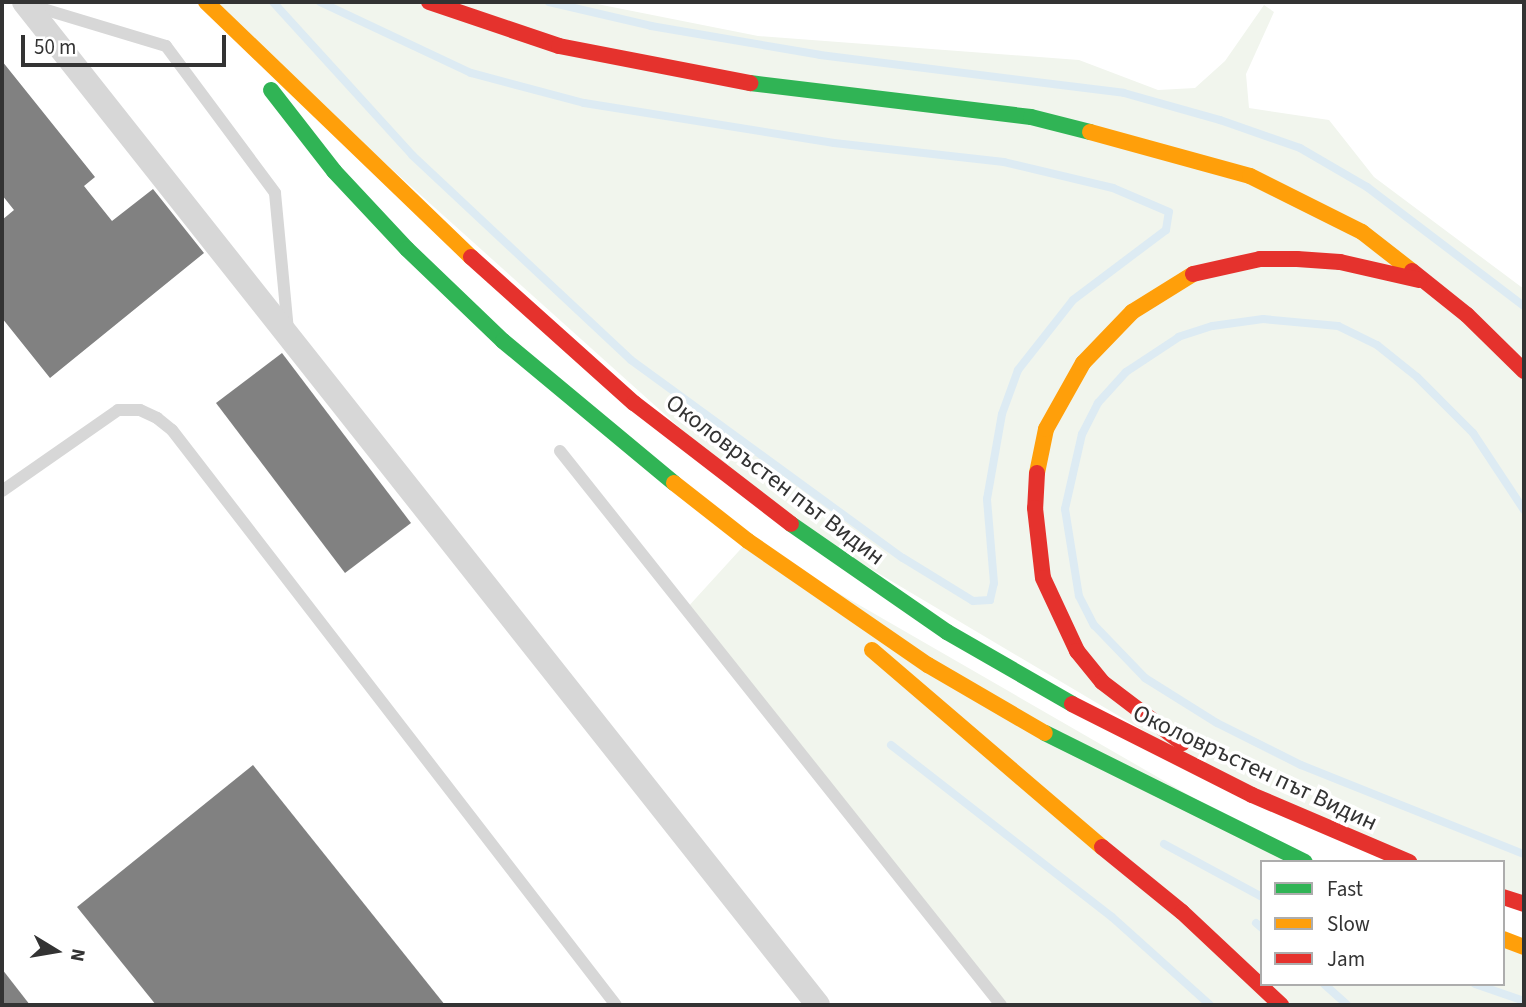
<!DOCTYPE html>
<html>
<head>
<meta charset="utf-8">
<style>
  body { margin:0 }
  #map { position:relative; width:1526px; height:1007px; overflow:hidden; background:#fff; font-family:"Source Sans 3",sans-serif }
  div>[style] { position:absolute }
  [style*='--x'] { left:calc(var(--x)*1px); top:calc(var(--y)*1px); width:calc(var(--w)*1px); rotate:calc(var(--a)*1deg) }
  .green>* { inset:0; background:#f1f5ed }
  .stream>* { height:8px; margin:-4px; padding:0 4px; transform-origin:4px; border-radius:4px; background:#ddebf3 }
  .building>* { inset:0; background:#818181 }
  .lane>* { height:12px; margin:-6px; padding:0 6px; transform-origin:6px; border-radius:6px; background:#d7d7d7 }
  .street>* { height:24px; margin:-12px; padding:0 12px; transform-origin:12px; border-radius:12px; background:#d7d7d7 }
  .fast>* { height:16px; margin:-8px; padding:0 8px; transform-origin:8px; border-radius:8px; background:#30b455 }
  .slow>* { height:16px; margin:-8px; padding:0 8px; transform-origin:8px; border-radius:8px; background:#ff9f0a }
  .jam>* { height:16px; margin:-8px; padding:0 8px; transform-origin:8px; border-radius:8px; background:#e5322d }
  span { translate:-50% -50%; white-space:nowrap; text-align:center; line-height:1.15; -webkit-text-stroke:7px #fff; paint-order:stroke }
  .street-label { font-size:24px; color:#333 }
  .frame { position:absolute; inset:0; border:4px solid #333; pointer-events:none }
  .legend { position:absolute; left:1260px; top:860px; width:245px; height:126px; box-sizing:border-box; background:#fff; border:2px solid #adadad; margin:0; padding:9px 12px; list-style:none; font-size:21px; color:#333 }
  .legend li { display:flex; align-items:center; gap:14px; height:35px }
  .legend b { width:35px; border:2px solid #adadad }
  .north { position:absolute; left:21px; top:916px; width:70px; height:70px; -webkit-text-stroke:5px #fff; paint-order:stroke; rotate:101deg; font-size:19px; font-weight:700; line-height:28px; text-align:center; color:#333 }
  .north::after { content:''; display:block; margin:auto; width:24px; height:32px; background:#333; clip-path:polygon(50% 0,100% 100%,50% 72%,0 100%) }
  .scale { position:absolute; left:21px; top:35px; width:205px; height:32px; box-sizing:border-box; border:4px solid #333; border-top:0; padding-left:9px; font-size:21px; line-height:24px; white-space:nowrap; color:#333; -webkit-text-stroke:5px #fff; paint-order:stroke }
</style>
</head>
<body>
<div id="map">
  <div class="green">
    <i style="clip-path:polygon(206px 2px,587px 2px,758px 36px,1079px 60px,1158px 90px,1195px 88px,1225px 61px,1264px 5px,1274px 12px,1246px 74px,1249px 108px,1329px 120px,1374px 177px,1524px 289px,1524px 904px,1503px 897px,1503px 862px,1409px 862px,1252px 795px,770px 509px)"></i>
    <i style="clip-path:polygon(748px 541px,1305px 862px,1262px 862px,1262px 984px,1503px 984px,1503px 939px,1524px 947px,1524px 1005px,1001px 1005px,686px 609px)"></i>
  </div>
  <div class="stream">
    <i style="--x:273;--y:2;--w:207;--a:47.7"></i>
    <i style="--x:412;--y:155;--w:300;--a:43.1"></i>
    <i style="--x:631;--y:360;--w:336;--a:36.1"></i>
    <i style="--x:903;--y:558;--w:82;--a:31.6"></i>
    <i style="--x:973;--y:601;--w:17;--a:-3"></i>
    <i style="--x:990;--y:600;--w:17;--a:-77"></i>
    <i style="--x:994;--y:583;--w:84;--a:-94.8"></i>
    <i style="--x:987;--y:499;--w:86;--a:-80"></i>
    <i style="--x:1002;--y:414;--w:47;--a:-70"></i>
    <i style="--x:1018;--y:370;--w:89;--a:-51.8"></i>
    <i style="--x:1073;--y:300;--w:116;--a:-37"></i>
    <i style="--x:1166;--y:230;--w:18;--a:-81"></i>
    <i style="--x:1169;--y:212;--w:61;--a:-156.8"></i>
    <i style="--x:1113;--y:188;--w:112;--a:-166.6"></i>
    <i style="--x:1004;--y:162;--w:171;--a:-173.6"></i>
    <i style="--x:834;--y:143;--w:253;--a:-170.9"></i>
    <i style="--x:584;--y:103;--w:117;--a:-165.1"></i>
    <i style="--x:471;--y:73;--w:167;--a:-154.8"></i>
    <i style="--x:549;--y:2;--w:105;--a:13.2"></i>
    <i style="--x:651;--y:26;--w:171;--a:9.7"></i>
    <i style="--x:820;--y:55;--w:306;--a:7.1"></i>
    <i style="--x:1124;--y:93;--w:100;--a:15.7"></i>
    <i style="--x:1220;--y:120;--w:85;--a:19.3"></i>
    <i style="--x:1300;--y:148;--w:78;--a:30.2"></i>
    <i style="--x:1367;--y:187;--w:197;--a:37.2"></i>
    <i style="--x:1524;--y:510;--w:92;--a:-123.5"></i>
    <i style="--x:1473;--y:433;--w:79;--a:-135"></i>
    <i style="--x:1417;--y:377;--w:51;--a:-141.3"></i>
    <i style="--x:1377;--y:345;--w:43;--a:-154"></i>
    <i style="--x:1338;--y:326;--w:75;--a:-174.7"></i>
    <i style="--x:1263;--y:319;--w:51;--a:172.2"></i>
    <i style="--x:1212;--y:326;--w:35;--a:162"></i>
    <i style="--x:1179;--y:337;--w:64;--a:146.6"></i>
    <i style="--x:1126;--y:372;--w:42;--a:132.1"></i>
    <i style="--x:1098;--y:403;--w:35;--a:117"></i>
    <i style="--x:1082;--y:434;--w:77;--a:102.8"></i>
    <i style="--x:1065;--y:509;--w:88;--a:80.9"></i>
    <i style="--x:1079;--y:596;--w:33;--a:63"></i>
    <i style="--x:1094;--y:625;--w:74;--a:46.1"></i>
    <i style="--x:1145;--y:678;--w:85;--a:32"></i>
    <i style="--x:1217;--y:723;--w:94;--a:26.6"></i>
    <i style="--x:1301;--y:765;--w:240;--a:21.8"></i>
    <i style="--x:891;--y:745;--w:280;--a:37.9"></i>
    <i style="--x:1112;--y:917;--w:132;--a:41.9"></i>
    <i style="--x:1164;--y:844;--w:111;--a:28.4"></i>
    <i style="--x:1256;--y:923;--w:8;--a:40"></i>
    <i style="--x:1324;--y:984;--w:31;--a:42"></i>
    <i style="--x:1475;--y:984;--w:52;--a:19.1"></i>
  </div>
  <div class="building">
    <i style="clip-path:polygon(2px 61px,95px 177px,84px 186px,112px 221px,153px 189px,204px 253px,50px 378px,2px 318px,2px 220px,14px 210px,2px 195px)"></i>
    <i style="clip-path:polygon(282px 353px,411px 523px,345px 573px,216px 403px)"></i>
    <i style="clip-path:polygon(253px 765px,445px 1005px,156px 1005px,77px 907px)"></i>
    <i style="clip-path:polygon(2px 969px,30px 1005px,2px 1005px)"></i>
  </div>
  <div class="lane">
    <i style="--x:30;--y:5;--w:142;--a:16.8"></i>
    <i style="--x:166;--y:46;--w:183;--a:53.4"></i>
    <i style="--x:275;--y:193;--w:139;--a:84.6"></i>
    <i style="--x:560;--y:451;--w:708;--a:51.48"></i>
    <i style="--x:2;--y:491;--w:141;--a:-34.9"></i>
    <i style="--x:118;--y:410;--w:22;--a:0"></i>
    <i style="--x:140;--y:410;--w:19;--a:25"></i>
    <i style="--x:157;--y:418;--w:19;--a:39"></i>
    <i style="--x:172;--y:430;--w:726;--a:52.33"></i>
  </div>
  <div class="street">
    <i style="--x:24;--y:2;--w:1279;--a:51.63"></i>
  </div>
  <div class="fast">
    <i style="--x:750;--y:83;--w:283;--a:6.9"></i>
    <i style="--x:1031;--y:117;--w:61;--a:14.3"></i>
    <i style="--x:271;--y:90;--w:103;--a:52.1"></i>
    <i style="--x:334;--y:171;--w:107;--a:46.9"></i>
    <i style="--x:407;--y:249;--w:133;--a:43.8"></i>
    <i style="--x:503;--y:341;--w:222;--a:39.7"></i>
    <i style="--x:791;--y:524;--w:190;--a:34.7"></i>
    <i style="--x:947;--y:632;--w:144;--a:29.9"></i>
    <i style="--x:1045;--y:733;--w:290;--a:26.4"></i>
  </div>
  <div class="slow">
    <i style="--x:206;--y:2;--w:368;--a:43.9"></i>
    <i style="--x:1090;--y:132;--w:166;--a:15.4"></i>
    <i style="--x:1250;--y:176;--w:125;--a:26.6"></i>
    <i style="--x:1362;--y:232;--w:63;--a:38"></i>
    <i style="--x:1037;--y:473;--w:45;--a:-78.4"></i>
    <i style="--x:1046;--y:429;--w:76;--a:-60.7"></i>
    <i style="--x:1083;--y:363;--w:71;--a:-46.1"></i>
    <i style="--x:1132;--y:312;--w:72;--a:-31.9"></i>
    <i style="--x:674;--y:483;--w:94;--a:38.1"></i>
    <i style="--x:748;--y:541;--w:219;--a:34.6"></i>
    <i style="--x:928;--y:665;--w:135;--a:30.2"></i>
    <i style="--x:872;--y:650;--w:303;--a:40.6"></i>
    <i style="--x:1503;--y:939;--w:22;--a:21"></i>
  </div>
  <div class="jam">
    <i style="--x:429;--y:2;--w:137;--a:18.7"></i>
    <i style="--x:559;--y:46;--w:195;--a:11"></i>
    <i style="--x:471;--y:257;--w:219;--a:41.9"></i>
    <i style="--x:634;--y:403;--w:198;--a:37.6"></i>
    <i style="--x:1412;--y:271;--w:70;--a:38.7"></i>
    <i style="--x:1467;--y:315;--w:80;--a:44.5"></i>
    <i style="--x:1193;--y:274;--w:69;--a:-12.6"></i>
    <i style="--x:1260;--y:259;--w:37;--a:0"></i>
    <i style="--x:1297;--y:259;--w:43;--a:4"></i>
    <i style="--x:1340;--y:262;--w:81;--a:12.8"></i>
    <i style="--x:1037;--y:473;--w:35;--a:93"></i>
    <i style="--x:1035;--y:508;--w:70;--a:83.5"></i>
    <i style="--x:1043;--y:578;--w:81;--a:65"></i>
    <i style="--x:1077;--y:651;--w:40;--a:51"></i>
    <i style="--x:1102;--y:682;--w:101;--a:37.3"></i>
    <i style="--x:1072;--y:704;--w:202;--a:26.8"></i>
    <i style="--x:1252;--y:795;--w:171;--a:23.1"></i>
    <i style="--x:1102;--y:847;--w:103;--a:39.1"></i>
    <i style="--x:1182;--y:912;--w:136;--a:43.2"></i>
    <i style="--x:1503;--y:897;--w:22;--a:18"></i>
  </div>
  <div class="street-label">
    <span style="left:775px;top:480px;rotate:37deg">Околовръстен път Видин</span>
    <span style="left:1255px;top:768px;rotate:25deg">Околовръстен път Видин</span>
  </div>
  <div class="frame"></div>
  <ul class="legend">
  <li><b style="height:9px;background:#30b455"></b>Fast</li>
  <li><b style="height:9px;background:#ff9f0a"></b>Slow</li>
  <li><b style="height:9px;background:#e5322d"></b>Jam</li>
  </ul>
  <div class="north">N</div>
  <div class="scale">50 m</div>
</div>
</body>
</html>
